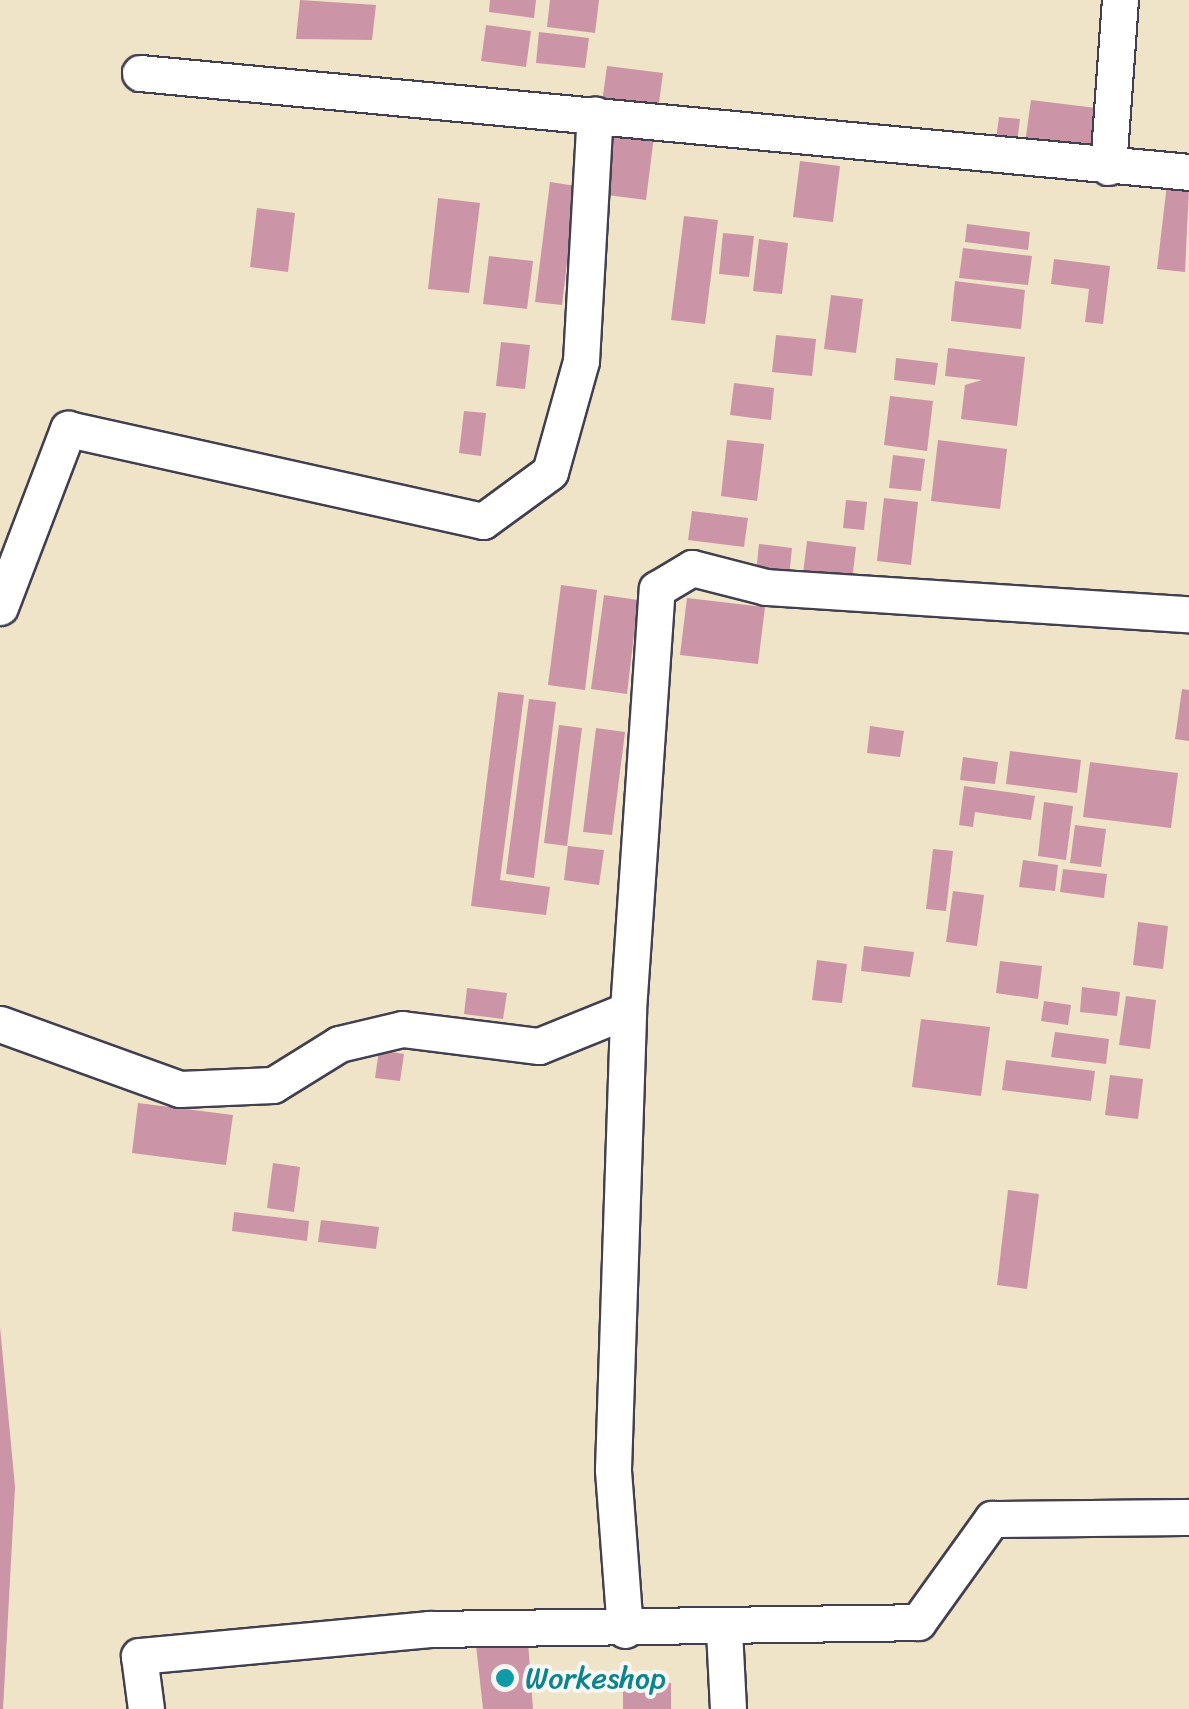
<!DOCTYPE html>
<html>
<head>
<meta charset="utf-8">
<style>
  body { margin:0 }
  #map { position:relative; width:1189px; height:1709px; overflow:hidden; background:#efe4c8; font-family:Sriracha,sans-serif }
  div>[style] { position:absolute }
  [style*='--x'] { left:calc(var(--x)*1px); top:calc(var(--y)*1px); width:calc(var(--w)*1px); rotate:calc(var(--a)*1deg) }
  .building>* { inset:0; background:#cc94a7 }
  .roads { filter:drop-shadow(2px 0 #413f50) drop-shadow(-2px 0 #413f50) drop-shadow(0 2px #413f50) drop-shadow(0 -2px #413f50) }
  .minor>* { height:35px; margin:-17.5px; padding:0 17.5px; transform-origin:17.5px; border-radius:17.5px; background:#fff }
  .dots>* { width:28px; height:28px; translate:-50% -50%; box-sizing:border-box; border:5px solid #f6f6f2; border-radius:50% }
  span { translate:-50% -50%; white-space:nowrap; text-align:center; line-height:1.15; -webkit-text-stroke:8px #f6f6f2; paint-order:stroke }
  .culture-label { font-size:30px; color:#0d838f }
  .left { translate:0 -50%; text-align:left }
</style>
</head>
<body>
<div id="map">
  <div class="building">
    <i style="clip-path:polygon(300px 0,376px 5px,372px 40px,296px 39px)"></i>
    <i style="clip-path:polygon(490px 0,536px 0,534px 18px,489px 12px)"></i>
    <i style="clip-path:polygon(550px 0,599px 0,595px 33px,547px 27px)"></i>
    <i style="clip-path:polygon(486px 25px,531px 31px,526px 67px,481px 61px)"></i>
    <i style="clip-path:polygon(539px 32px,589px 38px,585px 68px,536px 63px)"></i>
    <i style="clip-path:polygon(607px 66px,663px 73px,658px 110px,602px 103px)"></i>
    <i style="clip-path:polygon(1031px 100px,1096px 108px,1091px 151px,1025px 143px)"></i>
    <i style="clip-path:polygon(999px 117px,1020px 119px,1016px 150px,995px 147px)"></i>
    <i style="clip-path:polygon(615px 131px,654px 136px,646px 200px,607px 195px)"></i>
    <i style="clip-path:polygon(800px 161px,840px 166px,833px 222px,793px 217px)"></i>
    <i style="clip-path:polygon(550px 182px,576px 186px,562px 305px,535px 302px)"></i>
    <i style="clip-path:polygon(1167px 184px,1189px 187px,1185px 272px,1157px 269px)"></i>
    <i style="clip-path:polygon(438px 198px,480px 203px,469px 293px,428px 289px)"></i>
    <i style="clip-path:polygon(257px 208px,295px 213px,288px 272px,250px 267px)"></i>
    <i style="clip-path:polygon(684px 216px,718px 220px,705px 324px,671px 320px)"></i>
    <i style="clip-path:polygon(967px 224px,1030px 232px,1028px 250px,965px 242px)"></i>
    <i style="clip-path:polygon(723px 233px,754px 236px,749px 277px,719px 274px)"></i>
    <i style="clip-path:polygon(759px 239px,788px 243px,782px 294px,753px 291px)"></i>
    <i style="clip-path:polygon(963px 248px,1032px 256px,1028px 285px,959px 278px)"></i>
    <i style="clip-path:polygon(489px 256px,533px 261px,527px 309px,483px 304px)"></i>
    <i style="clip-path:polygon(1054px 259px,1110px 266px,1103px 324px,1085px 322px,1089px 289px,1051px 284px)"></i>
    <i style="clip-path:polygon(955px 281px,1025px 290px,1021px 329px,951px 321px)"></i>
    <i style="clip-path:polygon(831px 295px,863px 299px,856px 353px,824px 349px)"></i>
    <i style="clip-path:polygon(776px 335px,816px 339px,812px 376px,772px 372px)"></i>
    <i style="clip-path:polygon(501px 342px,530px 345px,525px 389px,496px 386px)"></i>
    <i style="clip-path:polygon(948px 348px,1025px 357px,1017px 426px,961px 419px,965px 385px,982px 380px,945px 376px)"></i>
    <i style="clip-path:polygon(896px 358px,938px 363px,935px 385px,894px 380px)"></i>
    <i style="clip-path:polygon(734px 383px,774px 388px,771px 420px,730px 415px)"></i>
    <i style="clip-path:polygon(890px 396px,933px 401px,927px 451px,884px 445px)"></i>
    <i style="clip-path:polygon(464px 411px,486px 413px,481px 456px,459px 453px)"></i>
    <i style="clip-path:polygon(727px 440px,764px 444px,757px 501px,721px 496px)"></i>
    <i style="clip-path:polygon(938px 440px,1007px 449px,1000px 509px,931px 501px)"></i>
    <i style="clip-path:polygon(893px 455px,925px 459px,921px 491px,889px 488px)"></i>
    <i style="clip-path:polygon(884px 498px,918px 502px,911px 565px,877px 561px)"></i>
    <i style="clip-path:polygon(846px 500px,867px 502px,864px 530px,843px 528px)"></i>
    <i style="clip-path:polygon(692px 511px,748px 518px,744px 547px,688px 540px)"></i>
    <i style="clip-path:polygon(807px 541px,856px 547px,852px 580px,803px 574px)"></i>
    <i style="clip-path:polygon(759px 544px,792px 548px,789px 576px,756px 573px)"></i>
    <i style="clip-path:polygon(561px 585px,597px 590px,585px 690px,548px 685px)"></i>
    <i style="clip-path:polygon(604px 595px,638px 600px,627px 694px,591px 689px)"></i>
    <i style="clip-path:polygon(687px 598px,765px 607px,758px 664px,680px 655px)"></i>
    <i style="clip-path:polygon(1182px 689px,1189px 690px,1189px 741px,1175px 739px)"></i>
    <i style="clip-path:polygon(498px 692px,524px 695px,500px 880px,550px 887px,546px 915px,471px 906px)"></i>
    <i style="clip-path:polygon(529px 699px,556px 702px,534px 878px,506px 874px)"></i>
    <i style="clip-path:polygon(559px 725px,582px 728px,567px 846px,544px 843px)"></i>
    <i style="clip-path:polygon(870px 726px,904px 731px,900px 757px,867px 753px)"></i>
    <i style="clip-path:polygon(596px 728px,625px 732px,612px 835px,583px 832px)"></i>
    <i style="clip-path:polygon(1010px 751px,1081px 760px,1077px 793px,1006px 784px)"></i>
    <i style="clip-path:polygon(963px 757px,998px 762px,995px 784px,960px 780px)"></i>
    <i style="clip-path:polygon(1090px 762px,1178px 773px,1171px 828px,1083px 817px)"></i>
    <i style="clip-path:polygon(964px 786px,1035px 796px,1031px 820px,975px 812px,973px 827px,959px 825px)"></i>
    <i style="clip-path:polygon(1044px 802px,1073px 806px,1066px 860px,1038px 856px)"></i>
    <i style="clip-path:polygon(1075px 825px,1106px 829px,1101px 867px,1070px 863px)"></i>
    <i style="clip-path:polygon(568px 846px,604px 850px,599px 885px,564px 880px)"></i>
    <i style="clip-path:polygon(933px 849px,953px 851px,946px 911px,926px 909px)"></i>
    <i style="clip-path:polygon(1023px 860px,1058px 865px,1055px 891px,1019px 887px)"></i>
    <i style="clip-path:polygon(1063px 869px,1107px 874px,1104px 898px,1060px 892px)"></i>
    <i style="clip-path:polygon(953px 891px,984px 895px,977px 946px,946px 942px)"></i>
    <i style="clip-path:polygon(1138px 922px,1168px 926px,1163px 969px,1133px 965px)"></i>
    <i style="clip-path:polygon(864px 946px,914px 952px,910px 977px,861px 971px)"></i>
    <i style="clip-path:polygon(817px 960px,847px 964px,842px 1003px,812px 1000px)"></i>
    <i style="clip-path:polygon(1000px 961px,1042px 966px,1038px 999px,996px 993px)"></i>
    <i style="clip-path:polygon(1082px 987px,1120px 992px,1117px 1016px,1080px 1012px)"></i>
    <i style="clip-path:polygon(467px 988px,507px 993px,503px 1019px,464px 1014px)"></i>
    <i style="clip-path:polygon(1126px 996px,1156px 1000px,1150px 1049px,1119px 1045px)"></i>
    <i style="clip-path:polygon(1044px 1001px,1071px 1005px,1068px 1025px,1041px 1021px)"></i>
    <i style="clip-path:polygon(921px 1019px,990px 1027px,981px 1096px,912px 1087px)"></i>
    <i style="clip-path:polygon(1055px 1032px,1109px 1039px,1106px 1064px,1051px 1057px)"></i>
    <i style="clip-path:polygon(379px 1050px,404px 1054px,400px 1081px,375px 1078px)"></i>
    <i style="clip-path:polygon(1006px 1060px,1095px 1071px,1091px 1101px,1002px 1090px)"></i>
    <i style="clip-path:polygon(1110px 1075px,1143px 1079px,1138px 1119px,1105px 1115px)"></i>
    <i style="clip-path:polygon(138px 1103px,233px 1115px,226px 1165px,132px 1153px)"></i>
    <i style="clip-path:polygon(273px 1163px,300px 1167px,294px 1212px,267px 1208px)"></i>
    <i style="clip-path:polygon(1008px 1190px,1039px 1194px,1027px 1289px,997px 1285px)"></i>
    <i style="clip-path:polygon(234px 1212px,309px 1221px,307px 1241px,232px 1231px)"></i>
    <i style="clip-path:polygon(321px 1220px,379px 1227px,376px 1249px,318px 1242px)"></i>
    <i style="clip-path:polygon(0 1327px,15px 1487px,3px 1709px,0 1709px)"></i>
    <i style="clip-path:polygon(528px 1642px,533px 1709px,483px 1709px,476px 1645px)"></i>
    <i style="clip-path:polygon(623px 1683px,671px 1683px,671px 1709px,623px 1709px)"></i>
  </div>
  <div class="roads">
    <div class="minor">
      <i style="--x:140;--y:73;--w:1054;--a:5.39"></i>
      <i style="--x:1108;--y:167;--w:167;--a:-85.9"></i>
      <i style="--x:0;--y:607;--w:191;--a:-69.1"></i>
      <i style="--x:68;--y:429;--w:425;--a:12.5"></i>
      <i style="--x:483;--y:521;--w:83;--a:-36.2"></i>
      <i style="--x:550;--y:472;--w:115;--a:-74.4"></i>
      <i style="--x:581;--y:361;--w:247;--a:-86.8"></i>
      <i style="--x:0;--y:1024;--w:191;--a:19.9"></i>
      <i style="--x:180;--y:1089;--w:93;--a:-2.5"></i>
      <i style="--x:273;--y:1085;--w:78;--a:-31.8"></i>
      <i style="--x:339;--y:1044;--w:65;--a:-13.4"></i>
      <i style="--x:402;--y:1029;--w:138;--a:7.1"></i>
      <i style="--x:539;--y:1046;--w:96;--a:-22"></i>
      <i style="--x:625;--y:1630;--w:161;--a:-94.3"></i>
      <i style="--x:613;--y:1469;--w:459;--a:-88.1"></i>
      <i style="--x:628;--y:1010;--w:422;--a:-86.1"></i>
      <i style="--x:657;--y:589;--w:41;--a:-31"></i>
      <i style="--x:692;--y:568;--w:76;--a:14.4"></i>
      <i style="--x:766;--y:587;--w:424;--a:3.7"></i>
      <i style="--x:724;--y:1630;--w:79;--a:87.1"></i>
      <i style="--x:146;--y:1709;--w:53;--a:-97.5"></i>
      <i style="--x:139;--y:1656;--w:291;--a:-5.3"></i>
      <i style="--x:429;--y:1629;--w:489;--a:-0.8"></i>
      <i style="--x:918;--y:1622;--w:127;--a:-54.3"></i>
      <i style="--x:992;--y:1519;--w:197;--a:-0.6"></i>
    </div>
  </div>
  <div class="dots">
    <i style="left:505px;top:1678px;background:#0f9aa8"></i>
  </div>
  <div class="culture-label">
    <span class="left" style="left:525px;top:1678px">Workeshop</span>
  </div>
</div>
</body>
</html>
